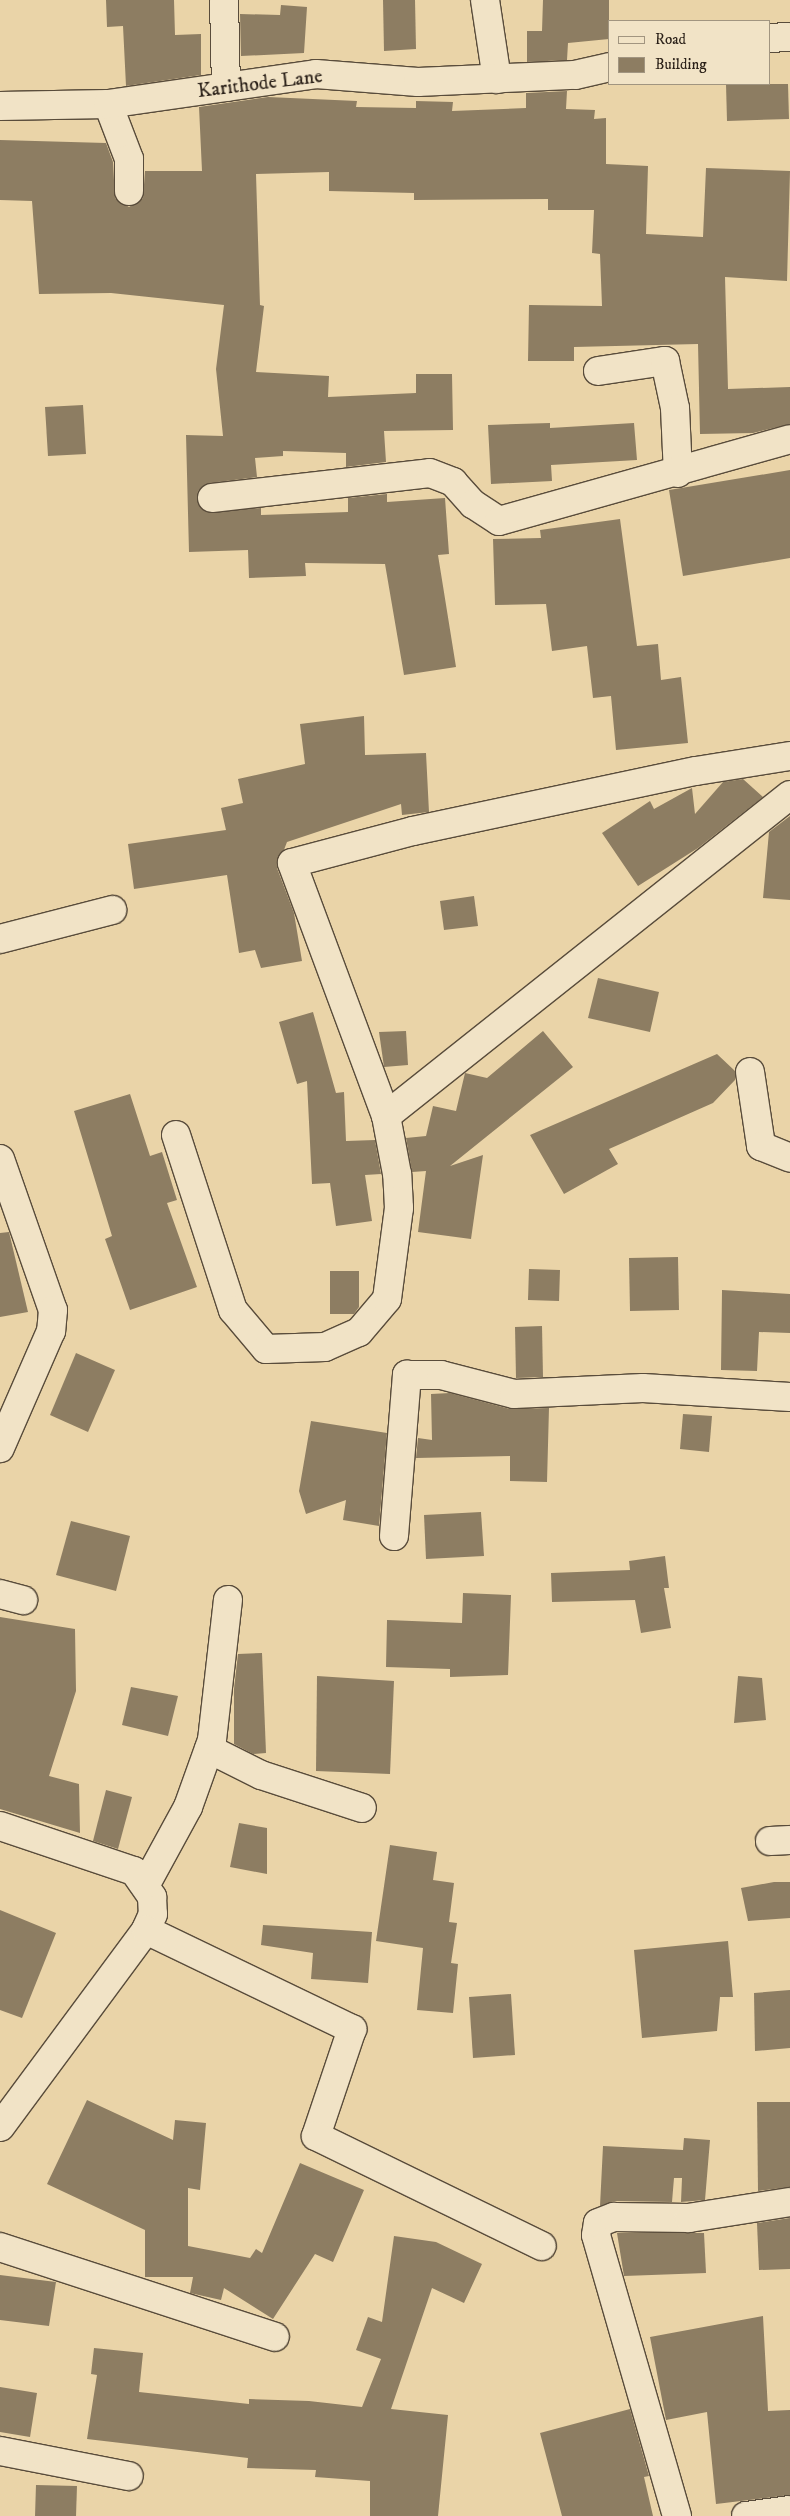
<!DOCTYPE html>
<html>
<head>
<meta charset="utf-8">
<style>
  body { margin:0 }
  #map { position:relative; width:790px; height:2516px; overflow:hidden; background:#ead4a8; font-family:"IM FELL DW Pica",serif }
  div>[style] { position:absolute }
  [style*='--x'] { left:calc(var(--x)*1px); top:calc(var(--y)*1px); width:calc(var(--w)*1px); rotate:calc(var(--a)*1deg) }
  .building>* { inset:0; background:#8d7d62 }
  .roads { filter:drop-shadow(1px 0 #594c3b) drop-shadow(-1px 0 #594c3b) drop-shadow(0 1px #594c3b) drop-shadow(0 -1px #594c3b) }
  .minor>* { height:28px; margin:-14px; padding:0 14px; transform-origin:14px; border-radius:14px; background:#f1e3c6 }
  span { translate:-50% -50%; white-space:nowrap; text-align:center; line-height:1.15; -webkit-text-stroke:4px #f1e3c6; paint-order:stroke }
  .street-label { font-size:20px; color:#291f17 }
  .legend { position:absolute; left:608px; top:20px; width:162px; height:65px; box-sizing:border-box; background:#f1e3c6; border:1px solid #a19580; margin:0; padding:6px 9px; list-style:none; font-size:15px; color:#291f17 }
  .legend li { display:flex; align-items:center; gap:10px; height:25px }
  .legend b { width:25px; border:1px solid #a19580 }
</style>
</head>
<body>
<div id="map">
  <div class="building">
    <i style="clip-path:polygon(106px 0,174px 0,175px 35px,201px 34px,201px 75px,126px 86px,123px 26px,107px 27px)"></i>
    <i style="clip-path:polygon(383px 0,415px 0,416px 49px,384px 51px)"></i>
    <i style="clip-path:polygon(543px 0,609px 0,609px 39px,568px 43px,567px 60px,527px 62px,527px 31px,542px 31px)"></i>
    <i style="clip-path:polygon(281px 5px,307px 7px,304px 53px,241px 56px,240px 14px,280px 15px)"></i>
    <i style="clip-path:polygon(726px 84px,788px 84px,789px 119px,727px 121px)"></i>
    <i style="clip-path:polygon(567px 91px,566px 109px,595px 110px,594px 119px,606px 118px,606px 164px,648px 166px,646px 234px,703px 237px,706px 168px,790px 171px,787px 281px,725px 277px,728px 389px,790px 387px,790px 424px,753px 433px,700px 434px,698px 344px,574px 347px,574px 361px,528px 361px,529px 305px,602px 306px,600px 254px,592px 253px,594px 210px,548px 210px,548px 199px,414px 200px,414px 193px,329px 191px,329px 172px,256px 174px,260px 305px,264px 306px,256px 372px,329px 376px,328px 397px,416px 393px,416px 374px,452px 374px,453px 430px,384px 431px,386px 462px,346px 467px,346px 453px,283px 451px,283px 456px,255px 458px,257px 477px,210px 483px,198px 491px,197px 500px,206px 512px,261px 508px,261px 515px,348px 512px,348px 498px,387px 494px,387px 502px,445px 498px,449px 554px,438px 555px,456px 667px,404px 675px,385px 564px,305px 563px,306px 576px,249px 578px,248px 550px,189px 552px,186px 435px,223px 436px,216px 369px,224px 305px,111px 293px,39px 294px,32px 201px,0 200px,0 140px,106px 143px,113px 162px,115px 198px,129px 207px,143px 198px,145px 171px,202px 171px,199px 107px,268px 97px,357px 101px,356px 107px,416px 108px,416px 101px,453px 102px,452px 111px,526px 108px,526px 93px)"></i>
    <i style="clip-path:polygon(83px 405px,86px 454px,48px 456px,45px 407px)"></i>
    <i style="clip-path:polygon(550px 423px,550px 428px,634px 423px,637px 460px,551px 465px,552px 481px,491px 484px,488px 425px)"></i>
    <i style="clip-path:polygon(790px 470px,790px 558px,683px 576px,669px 490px)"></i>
    <i style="clip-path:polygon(620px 519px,637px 646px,658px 644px,661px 680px,681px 677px,688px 743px,616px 750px,611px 696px,593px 698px,587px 646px,552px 651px,546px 604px,495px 605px,493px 539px,541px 538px,540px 530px)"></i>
    <i style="clip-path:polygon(364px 716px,365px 755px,426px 753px,429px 812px,402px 815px,401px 804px,287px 842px,277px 868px,294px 913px,302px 961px,261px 968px,255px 950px,239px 953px,227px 875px,134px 889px,128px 844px,226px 830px,221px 808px,243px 803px,238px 779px,305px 764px,300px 724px)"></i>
    <i style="clip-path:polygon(743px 779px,763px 797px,698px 848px,638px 886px,602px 833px,650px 801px,654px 809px,692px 788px,695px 814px,723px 782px)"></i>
    <i style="clip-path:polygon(790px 816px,790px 900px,763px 898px,769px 832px)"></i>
    <i style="clip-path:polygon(474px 896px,478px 926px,444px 930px,440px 901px)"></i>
    <i style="clip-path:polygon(598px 978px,659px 992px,650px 1032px,588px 1018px)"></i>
    <i style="clip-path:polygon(313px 1012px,336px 1093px,344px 1092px,346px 1141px,375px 1140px,381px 1174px,365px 1175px,372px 1221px,336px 1226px,330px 1183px,312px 1184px,307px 1081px,297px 1084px,279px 1022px)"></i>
    <i style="clip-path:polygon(406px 1031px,408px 1065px,384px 1067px,379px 1032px)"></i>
    <i style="clip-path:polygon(543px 1031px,573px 1067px,450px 1166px,483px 1155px,471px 1239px,418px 1232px,426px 1171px,412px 1172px,406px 1138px,426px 1136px,433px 1106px,456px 1111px,465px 1073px,487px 1078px)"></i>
    <i style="clip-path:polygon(717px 1054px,735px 1071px,735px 1080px,713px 1103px,609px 1149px,618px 1164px,564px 1194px,530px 1135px)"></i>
    <i style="clip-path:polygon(130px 1094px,150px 1156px,162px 1152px,177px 1200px,167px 1203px,197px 1287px,130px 1310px,105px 1239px,112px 1236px,74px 1111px)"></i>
    <i style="clip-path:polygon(9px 1232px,28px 1312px,0 1317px,0 1233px)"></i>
    <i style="clip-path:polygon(678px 1257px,679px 1310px,630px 1311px,629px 1258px)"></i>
    <i style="clip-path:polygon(529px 1269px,560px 1270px,559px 1301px,528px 1300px)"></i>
    <i style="clip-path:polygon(330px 1271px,359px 1271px,359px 1307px,354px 1314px,330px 1314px)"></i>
    <i style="clip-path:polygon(722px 1290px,790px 1294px,790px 1333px,759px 1332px,757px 1371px,721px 1370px)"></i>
    <i style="clip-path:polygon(542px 1326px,543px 1377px,516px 1378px,515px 1327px)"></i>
    <i style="clip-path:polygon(76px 1353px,115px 1370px,88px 1432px,50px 1415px)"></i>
    <i style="clip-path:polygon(450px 1393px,510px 1409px,549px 1408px,547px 1482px,510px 1481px,510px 1456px,416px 1458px,418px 1438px,432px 1440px,431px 1394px)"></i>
    <i style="clip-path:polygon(683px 1414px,712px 1416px,709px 1452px,680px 1449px)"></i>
    <i style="clip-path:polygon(311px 1421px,387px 1433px,379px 1526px,343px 1520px,346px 1500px,306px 1514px,299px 1491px)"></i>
    <i style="clip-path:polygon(481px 1512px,484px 1556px,426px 1559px,424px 1515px)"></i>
    <i style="clip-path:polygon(71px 1521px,130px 1536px,116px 1591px,56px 1575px)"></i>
    <i style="clip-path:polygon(665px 1556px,669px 1588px,664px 1588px,671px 1628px,641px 1633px,635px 1600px,552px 1602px,551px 1573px,630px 1570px,629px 1561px)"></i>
    <i style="clip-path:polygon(463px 1593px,511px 1595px,508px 1675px,450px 1677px,450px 1669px,386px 1667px,387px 1620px,462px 1623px)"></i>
    <i style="clip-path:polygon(0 1617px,75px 1629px,76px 1691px,49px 1776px,79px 1784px,80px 1833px,0 1809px)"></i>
    <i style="clip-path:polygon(262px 1653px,266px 1753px,253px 1754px,234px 1744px,234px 1689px,238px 1654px)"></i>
    <i style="clip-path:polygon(317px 1676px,394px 1681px,390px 1774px,316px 1771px)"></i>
    <i style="clip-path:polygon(738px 1676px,762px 1678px,766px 1720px,734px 1723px)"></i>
    <i style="clip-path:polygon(131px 1687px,178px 1696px,168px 1736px,122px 1725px)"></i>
    <i style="clip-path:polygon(106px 1790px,132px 1797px,118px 1849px,93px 1841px)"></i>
    <i style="clip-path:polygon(239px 1823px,267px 1828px,267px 1874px,230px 1867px)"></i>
    <i style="clip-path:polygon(390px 1845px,437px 1852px,433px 1880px,454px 1883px,449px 1922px,457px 1923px,451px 1963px,458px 1964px,453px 2013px,417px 2010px,423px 1948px,376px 1941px)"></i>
    <i style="clip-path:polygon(774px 1882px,790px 1882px,790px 1918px,748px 1921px,741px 1888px)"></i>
    <i style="clip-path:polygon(0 1910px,56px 1933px,22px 2018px,0 2010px)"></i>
    <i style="clip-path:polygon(263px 1925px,372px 1932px,368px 1983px,311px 1979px,313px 1953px,261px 1945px)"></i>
    <i style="clip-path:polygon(728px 1941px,733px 1997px,720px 1997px,717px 2031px,642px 2038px,634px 1950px)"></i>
    <i style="clip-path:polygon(790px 1990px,790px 2048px,755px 2051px,754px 1993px)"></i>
    <i style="clip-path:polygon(511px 1994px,515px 2055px,473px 2058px,469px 1997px)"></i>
    <i style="clip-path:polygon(87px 2100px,173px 2140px,175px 2120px,206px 2123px,200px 2190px,188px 2188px,188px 2246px,250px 2258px,256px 2249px,262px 2253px,300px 2163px,364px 2190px,333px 2262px,315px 2254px,273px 2319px,224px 2288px,221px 2300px,190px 2293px,193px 2277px,145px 2277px,145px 2230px,47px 2184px)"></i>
    <i style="clip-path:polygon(757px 2102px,790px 2102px,790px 2187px,758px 2191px)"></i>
    <i style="clip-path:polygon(684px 2138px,710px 2140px,705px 2200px,681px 2202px,682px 2178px,674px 2178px,672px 2202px,614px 2201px,600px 2206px,603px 2146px,683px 2150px)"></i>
    <i style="clip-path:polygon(790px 2218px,790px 2269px,759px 2270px,757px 2223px)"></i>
    <i style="clip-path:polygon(617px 2233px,704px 2233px,706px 2273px,624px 2276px)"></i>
    <i style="clip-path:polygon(394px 2236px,436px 2242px,482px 2264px,464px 2303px,432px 2288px,391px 2409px,448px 2415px,438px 2516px,370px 2516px,370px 2481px,315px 2477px,316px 2470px,247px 2468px,248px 2458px,87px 2439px,97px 2375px,91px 2374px,94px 2348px,143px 2353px,139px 2392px,249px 2404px,249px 2399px,309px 2401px,362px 2407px,381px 2359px,356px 2350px,368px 2317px,382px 2322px)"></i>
    <i style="clip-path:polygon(0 2275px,56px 2282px,49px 2326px,0 2320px)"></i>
    <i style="clip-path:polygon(763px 2316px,768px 2411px,790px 2410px,790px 2495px,716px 2504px,707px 2412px,666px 2420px,650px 2337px)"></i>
    <i style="clip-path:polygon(0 2387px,37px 2393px,30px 2437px,0 2432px)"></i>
    <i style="clip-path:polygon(630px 2409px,649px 2476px,644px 2477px,653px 2516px,562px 2516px,540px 2433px)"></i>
    <i style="clip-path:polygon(36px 2485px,77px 2486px,76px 2516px,35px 2516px)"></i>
  </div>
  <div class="roads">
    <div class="minor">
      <i style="--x:224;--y:0;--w:87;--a:88.7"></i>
      <i style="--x:485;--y:0;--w:80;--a:81.4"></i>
      <i style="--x:769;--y:38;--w:21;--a:-3"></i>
      <i style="--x:108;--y:104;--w:59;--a:69.1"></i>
      <i style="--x:129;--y:159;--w:32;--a:90"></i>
      <i style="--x:0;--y:106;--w:108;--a:-1.1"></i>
      <i style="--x:108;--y:104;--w:210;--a:-8.2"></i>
      <i style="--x:316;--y:74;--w:102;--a:4.5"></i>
      <i style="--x:418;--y:82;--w:157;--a:-2.6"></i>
      <i style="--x:575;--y:75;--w:35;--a:-13"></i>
      <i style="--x:598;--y:371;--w:68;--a:-8.5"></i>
      <i style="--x:665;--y:361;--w:48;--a:78"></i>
      <i style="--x:675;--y:408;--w:65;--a:87.4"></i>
      <i style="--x:212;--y:498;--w:219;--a:-6.5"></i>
      <i style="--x:430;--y:473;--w:25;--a:21"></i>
      <i style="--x:453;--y:482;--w:30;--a:48"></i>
      <i style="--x:473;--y:504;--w:31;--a:33"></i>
      <i style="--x:499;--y:521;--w:302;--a:-15.7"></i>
      <i style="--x:0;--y:939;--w:116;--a:-14.5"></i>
      <i style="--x:750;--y:1072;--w:75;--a:81.5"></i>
      <i style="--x:761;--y:1146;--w:31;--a:22"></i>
      <i style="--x:386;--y:1116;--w:516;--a:-38.47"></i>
      <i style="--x:176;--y:1135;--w:184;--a:72"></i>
      <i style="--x:233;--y:1310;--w:51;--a:49.8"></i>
      <i style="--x:266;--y:1349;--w:59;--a:-1.9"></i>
      <i style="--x:325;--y:1347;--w:37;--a:-24"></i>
      <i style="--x:359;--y:1332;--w:43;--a:-49.7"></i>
      <i style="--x:387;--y:1299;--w:92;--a:-82.5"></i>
      <i style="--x:399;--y:1208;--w:34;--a:-93"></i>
      <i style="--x:397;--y:1174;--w:59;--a:-100.7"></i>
      <i style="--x:386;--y:1116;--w:270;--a:-110.4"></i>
      <i style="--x:292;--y:863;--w:125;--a:-14.8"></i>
      <i style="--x:413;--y:831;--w:289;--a:-12"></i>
      <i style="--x:696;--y:771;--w:95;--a:-9.1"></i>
      <i style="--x:0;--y:1159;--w:160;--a:70.7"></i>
      <i style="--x:53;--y:1310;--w:21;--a:95"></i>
      <i style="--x:51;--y:1331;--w:128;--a:113.6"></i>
      <i style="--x:394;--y:1536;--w:162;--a:-85.4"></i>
      <i style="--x:407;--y:1375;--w:34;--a:0"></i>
      <i style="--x:441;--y:1375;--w:75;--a:14.6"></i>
      <i style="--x:514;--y:1394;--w:129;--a:-2.7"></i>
      <i style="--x:643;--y:1388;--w:147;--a:3.5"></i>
      <i style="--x:0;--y:1594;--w:24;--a:15"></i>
      <i style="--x:209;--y:1749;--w:58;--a:26.6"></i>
      <i style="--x:261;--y:1775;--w:106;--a:18.1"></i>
      <i style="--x:0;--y:1826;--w:141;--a:18.6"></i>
      <i style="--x:134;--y:1871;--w:32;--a:55"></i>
      <i style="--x:152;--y:1897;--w:17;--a:87"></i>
      <i style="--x:153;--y:1914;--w:17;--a:114"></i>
      <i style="--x:146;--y:1930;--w:245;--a:126.5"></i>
      <i style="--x:770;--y:1841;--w:20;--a:-3"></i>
      <i style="--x:146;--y:1884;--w:88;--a:-61.4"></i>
      <i style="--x:188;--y:1807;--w:71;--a:-70.3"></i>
      <i style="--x:212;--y:1740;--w:141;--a:-83.5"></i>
      <i style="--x:146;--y:1930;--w:229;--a:25.7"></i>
      <i style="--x:352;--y:2029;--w:113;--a:108.6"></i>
      <i style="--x:316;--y:2136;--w:251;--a:26"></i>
      <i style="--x:0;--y:2247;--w:289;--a:18.1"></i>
      <i style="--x:0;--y:2451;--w:131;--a:11"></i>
      <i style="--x:677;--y:2516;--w:292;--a:-106.1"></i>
      <i style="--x:596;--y:2235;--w:12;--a:-81"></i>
      <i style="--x:598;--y:2223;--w:17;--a:-21"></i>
      <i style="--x:614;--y:2217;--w:75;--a:0.8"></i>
      <i style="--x:689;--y:2218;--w:102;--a:-9"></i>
      <i style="--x:746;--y:2516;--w:44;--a:-7.8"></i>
    </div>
  </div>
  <div class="street-label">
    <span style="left:260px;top:84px;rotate:-7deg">Karithode Lane</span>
  </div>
  <ul class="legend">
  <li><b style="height:6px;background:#f1e3c6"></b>Road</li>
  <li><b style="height:14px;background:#8d7d62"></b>Building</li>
  </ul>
</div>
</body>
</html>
